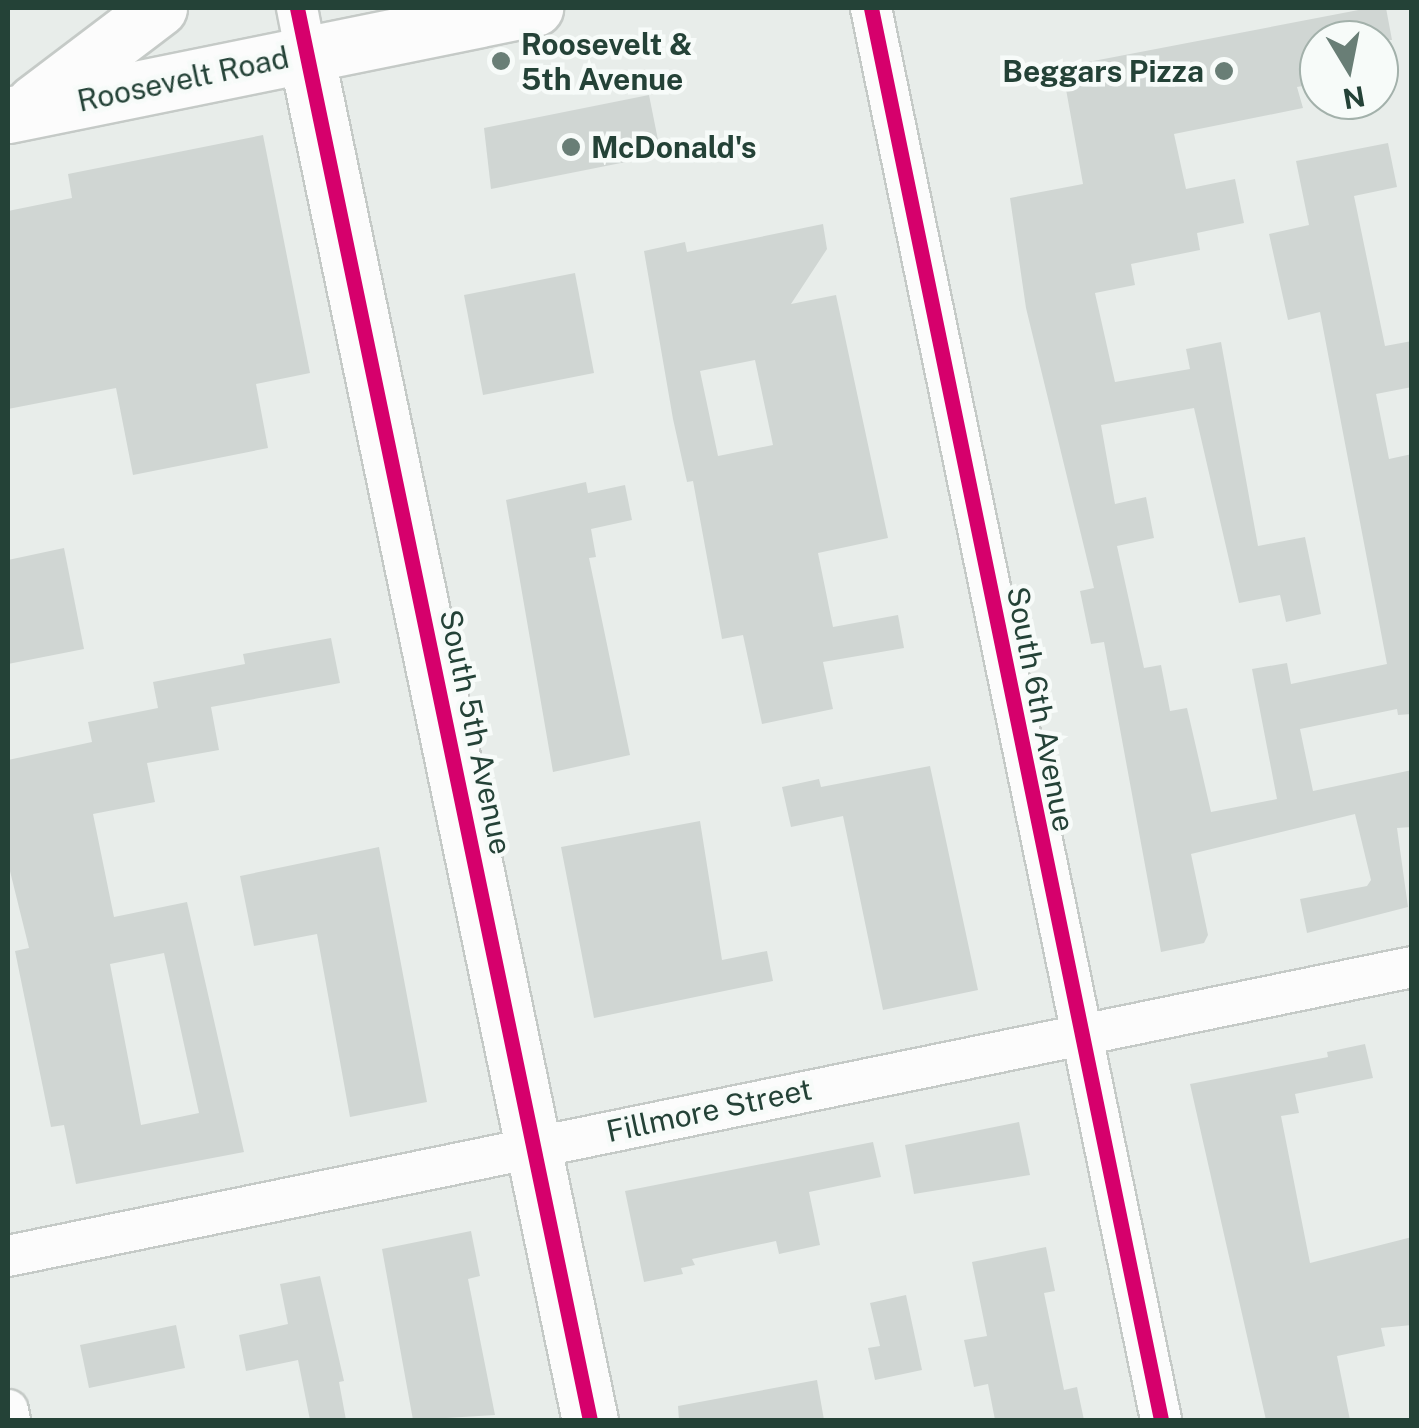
<!DOCTYPE html>
<html>
<head>
<meta charset="utf-8">
<style>
  body { margin:0 }
  #map { position:relative; width:1419px; height:1428px; overflow:hidden; background:#e8edea; font-family:"Public Sans",sans-serif }
  div>[style] { position:absolute }
  [style*='--x'] { left:calc(var(--x)*1px); top:calc(var(--y)*1px); width:calc(var(--w)*1px); rotate:calc(var(--a)*1deg) }
  .building>* { inset:0; background:#d0d6d3 }
  .roads { filter:drop-shadow(2px 0 #c5cac7) drop-shadow(-2px 0 #c5cac7) drop-shadow(0 2px #c5cac7) drop-shadow(0 -2px #c5cac7) }
  .street>* { height:40px; margin:-20px; padding:0 20px; transform-origin:20px; border-radius:20px; background:#fcfcfc }
  .secondary>* { height:55px; margin:-27.5px; padding:0 27.5px; transform-origin:27.5px; border-radius:27.5px; background:#fcfcfc }
  .cycleway>* { height:15px; margin:-7.5px; padding:0 7.5px; transform-origin:7.5px; border-radius:7.5px; background:#d6006c }
  .dots>* { width:28px; height:28px; translate:-50% -50%; box-sizing:border-box; border:5px solid #f7fbf9; border-radius:50% }
  span { translate:-50% -50%; white-space:nowrap; text-align:center; line-height:1.15; -webkit-text-stroke:9px #f7fbf9; paint-order:stroke }
  .poi-label { font-size:30px; color:#244237; font-weight:700 }
  .left { translate:0 -50%; text-align:left }
  .right { translate:-100% -50%; text-align:right }
  .street-label { font-size:30px; color:#244237 }
  .frame { position:absolute; inset:0; border:10px solid #244237; pointer-events:none }
  .north { position:absolute; left:1299px; top:20px; width:100px; height:100px; box-sizing:border-box; background:#f7fbf9; border:2px solid #a3b1ab; border-radius:50%; rotate:170deg; font-size:28px; font-weight:700; line-height:40px; text-align:center; color:#244237 }
  .north::after { content:''; display:block; margin:auto; width:35px; height:45px; background:#697e76; clip-path:polygon(50% 0,100% 100%,50% 72%,0 100%) }
</style>
</head>
<body>
<div id="map">
  <div class="building">
    <i style="clip-path:polygon(1369px 8px,1386px 8px,1392px 40px,1319px 40px,1319px 83px,1297px 87px,1303px 108px,1174px 134px,1186px 189px,1235px 179px,1244px 223px,1197px 233px,1200px 250px,1131px 264px,1135px 285px,1095px 293px,1115px 382px,1190px 369px,1186px 349px,1221px 342px,1258px 546px,1305px 537px,1321px 614px,1286px 622px,1280px 595px,1239px 603px,1194px 408px,1101px 425px,1115px 504px,1146px 497px,1154px 538px,1117px 546px,1144px 668px,1161px 665px,1170px 711px,1187px 708px,1211px 812px,1277px 799px,1252px 669px,1287px 663px,1291px 684px,1387px 664px,1320px 312px,1288px 320px,1269px 234px,1309px 225px,1296px 161px,1388px 143px,1397px 187px,1354px 196px,1385px 346px,1412px 341px,1412px 387px,1376px 394px,1389px 459px,1412px 454px,1412px 714px,1398px 715px,1397px 709px,1300px 729px,1313px 791px,1412px 770px,1412px 827px,1397px 828px,1408px 907px,1307px 933px,1300px 899px,1367px 886px,1371px 880px,1355px 814px,1191px 854px,1208px 935px,1204px 943px,1161px 952px,1104px 642px,1091px 644px,1080px 591px,1094px 588px,1026px 308px,1010px 198px,1083px 184px,1062px 67px)"></i>
    <i style="clip-path:polygon(649px 95px,661px 155px,491px 189px,484px 128px)"></i>
    <i style="clip-path:polygon(263px 135px,310px 373px,256px 384px,268px 448px,133px 475px,116px 388px,8px 409px,8px 211px,72px 198px,68px 174px)"></i>
    <i style="clip-path:polygon(evenodd,823px 224px,827px 249px,791px 304px,836px 295px,888px 538px,818px 553px,833px 627px,898px 615px,904px 648px,823px 662px,833px 709px,762px 724px,743px 635px,722px 639px,693px 481px,687px 482px,673px 419px,644px 251px,685px 242px,687px 252px,823px 224px,755px 360px,773px 445px,718px 456px,700px 371px,755px 360px)"></i>
    <i style="clip-path:polygon(575px 273px,594px 373px,483px 395px,464px 295px)"></i>
    <i style="clip-path:polygon(586px 482px,588px 493px,625px 485px,632px 520px,591px 529px,596px 557px,589px 558px,630px 755px,553px 772px,506px 500px)"></i>
    <i style="clip-path:polygon(64px 548px,84px 649px,8px 664px,8px 560px)"></i>
    <i style="clip-path:polygon(evenodd,331px 638px,340px 683px,211px 707px,219px 750px,147px 763px,155px 802px,93px 814px,114px 917px,187px 902px,244px 1152px,76px 1184px,64px 1125px,51px 1127px,15px 951px,29px 948px,8px 863px,8px 760px,92px 742px,88px 722px,158px 708px,153px 682px,245px 664px,243px 654px,331px 638px,164px 953px,199px 1113px,141px 1125px,110px 964px,164px 953px)"></i>
    <i style="clip-path:polygon(930px 766px,978px 990px,883px 1010px,843px 816px,791px 827px,782px 787px,819px 779px,821px 787px)"></i>
    <i style="clip-path:polygon(700px 821px,722px 960px,767px 951px,773px 981px,594px 1018px,561px 847px)"></i>
    <i style="clip-path:polygon(379px 847px,427px 1102px,350px 1117px,317px 934px,254px 946px,240px 876px)"></i>
    <i style="clip-path:polygon(1365px 1044px,1373px 1078px,1295px 1094px,1299px 1113px,1281px 1116px,1310px 1263px,1412px 1237px,1412px 1325px,1381px 1328px,1385px 1346px,1337px 1356px,1350px 1420px,1266px 1420px,1190px 1084px,1328px 1057px,1327px 1052px)"></i>
    <i style="clip-path:polygon(1019px 1122px,1030px 1175px,914px 1194px,905px 1145px)"></i>
    <i style="clip-path:polygon(873px 1142px,881px 1177px,809px 1192px,820px 1245px,779px 1254px,776px 1241px,692px 1259px,695px 1265px,681px 1268px,683px 1274px,644px 1282px,625px 1191px)"></i>
    <i style="clip-path:polygon(471px 1231px,480px 1276px,468px 1279px,495px 1415px,413px 1420px,382px 1249px)"></i>
    <i style="clip-path:polygon(1046px 1247px,1055px 1291px,1044px 1293px,1064px 1390px,1077px 1387px,1084px 1420px,995px 1420px,988px 1384px,974px 1387px,964px 1340px,987px 1336px,972px 1262px)"></i>
    <i style="clip-path:polygon(320px 1276px,344px 1381px,339px 1382px,346px 1420px,310px 1420px,298px 1360px,246px 1371px,239px 1335px,288px 1324px,280px 1284px)"></i>
    <i style="clip-path:polygon(906px 1295px,922px 1370px,875px 1380px,868px 1348px,880px 1346px,870px 1303px)"></i>
    <i style="clip-path:polygon(176px 1325px,185px 1368px,89px 1388px,80px 1345px)"></i>
    <i style="clip-path:polygon(817px 1380px,824px 1420px,679px 1420px,678px 1406px)"></i>
  </div>
  <div class="roads">
    <div class="street">
      <i style="--x:297;--y:8;--w:47;--a:78.9"></i>
      <i style="--x:871;--y:8;--w:1441;--a:78.39"></i>
      <i style="--x:8;--y:1256;--w:1433;--a:-11.63"></i>
      <i style="--x:8;--y:1410;--w:10;--a:79"></i>
    </div>
    <div class="secondary">
      <i style="--x:306;--y:54;--w:1395;--a:78.26"></i>
      <i style="--x:34;--y:103;--w:157;--a:-37.2"></i>
      <i style="--x:8;--y:115;--w:538;--a:-11.48"></i>
    </div>
  </div>
  <div class="cycleway">
    <i style="--x:297;--y:8;--w:1442;--a:78.28"></i>
    <i style="--x:871;--y:8;--w:1441;--a:78.39"></i>
  </div>
  <div class="dots">
    <i style="left:501px;top:61px;background:#697e76"></i>
    <i style="left:1224px;top:71px;background:#697e76"></i>
    <i style="left:571px;top:147px;background:#697e76"></i>
  </div>
  <div class="poi-label">
    <span class="left" style="left:521px;top:61px">Roosevelt &amp;<br>5th Avenue</span>
    <span class="right" style="left:1204px;top:71px">Beggars Pizza</span>
    <span class="left" style="left:591px;top:147px">McDonald's</span>
  </div>
  <div class="street-label">
    <span style="left:183px;top:79px;rotate:-12deg">Roosevelt Road</span>
    <span style="left:1041px;top:709px;rotate:79deg">South 6th Avenue</span>
    <span style="left:476px;top:732px;rotate:78deg">South 5th Avenue</span>
    <span style="left:709px;top:1110px;rotate:-12deg">Fillmore Street</span>
  </div>
  <div class="frame"></div>
  <div class="north">N</div>
</div>
</body>
</html>
